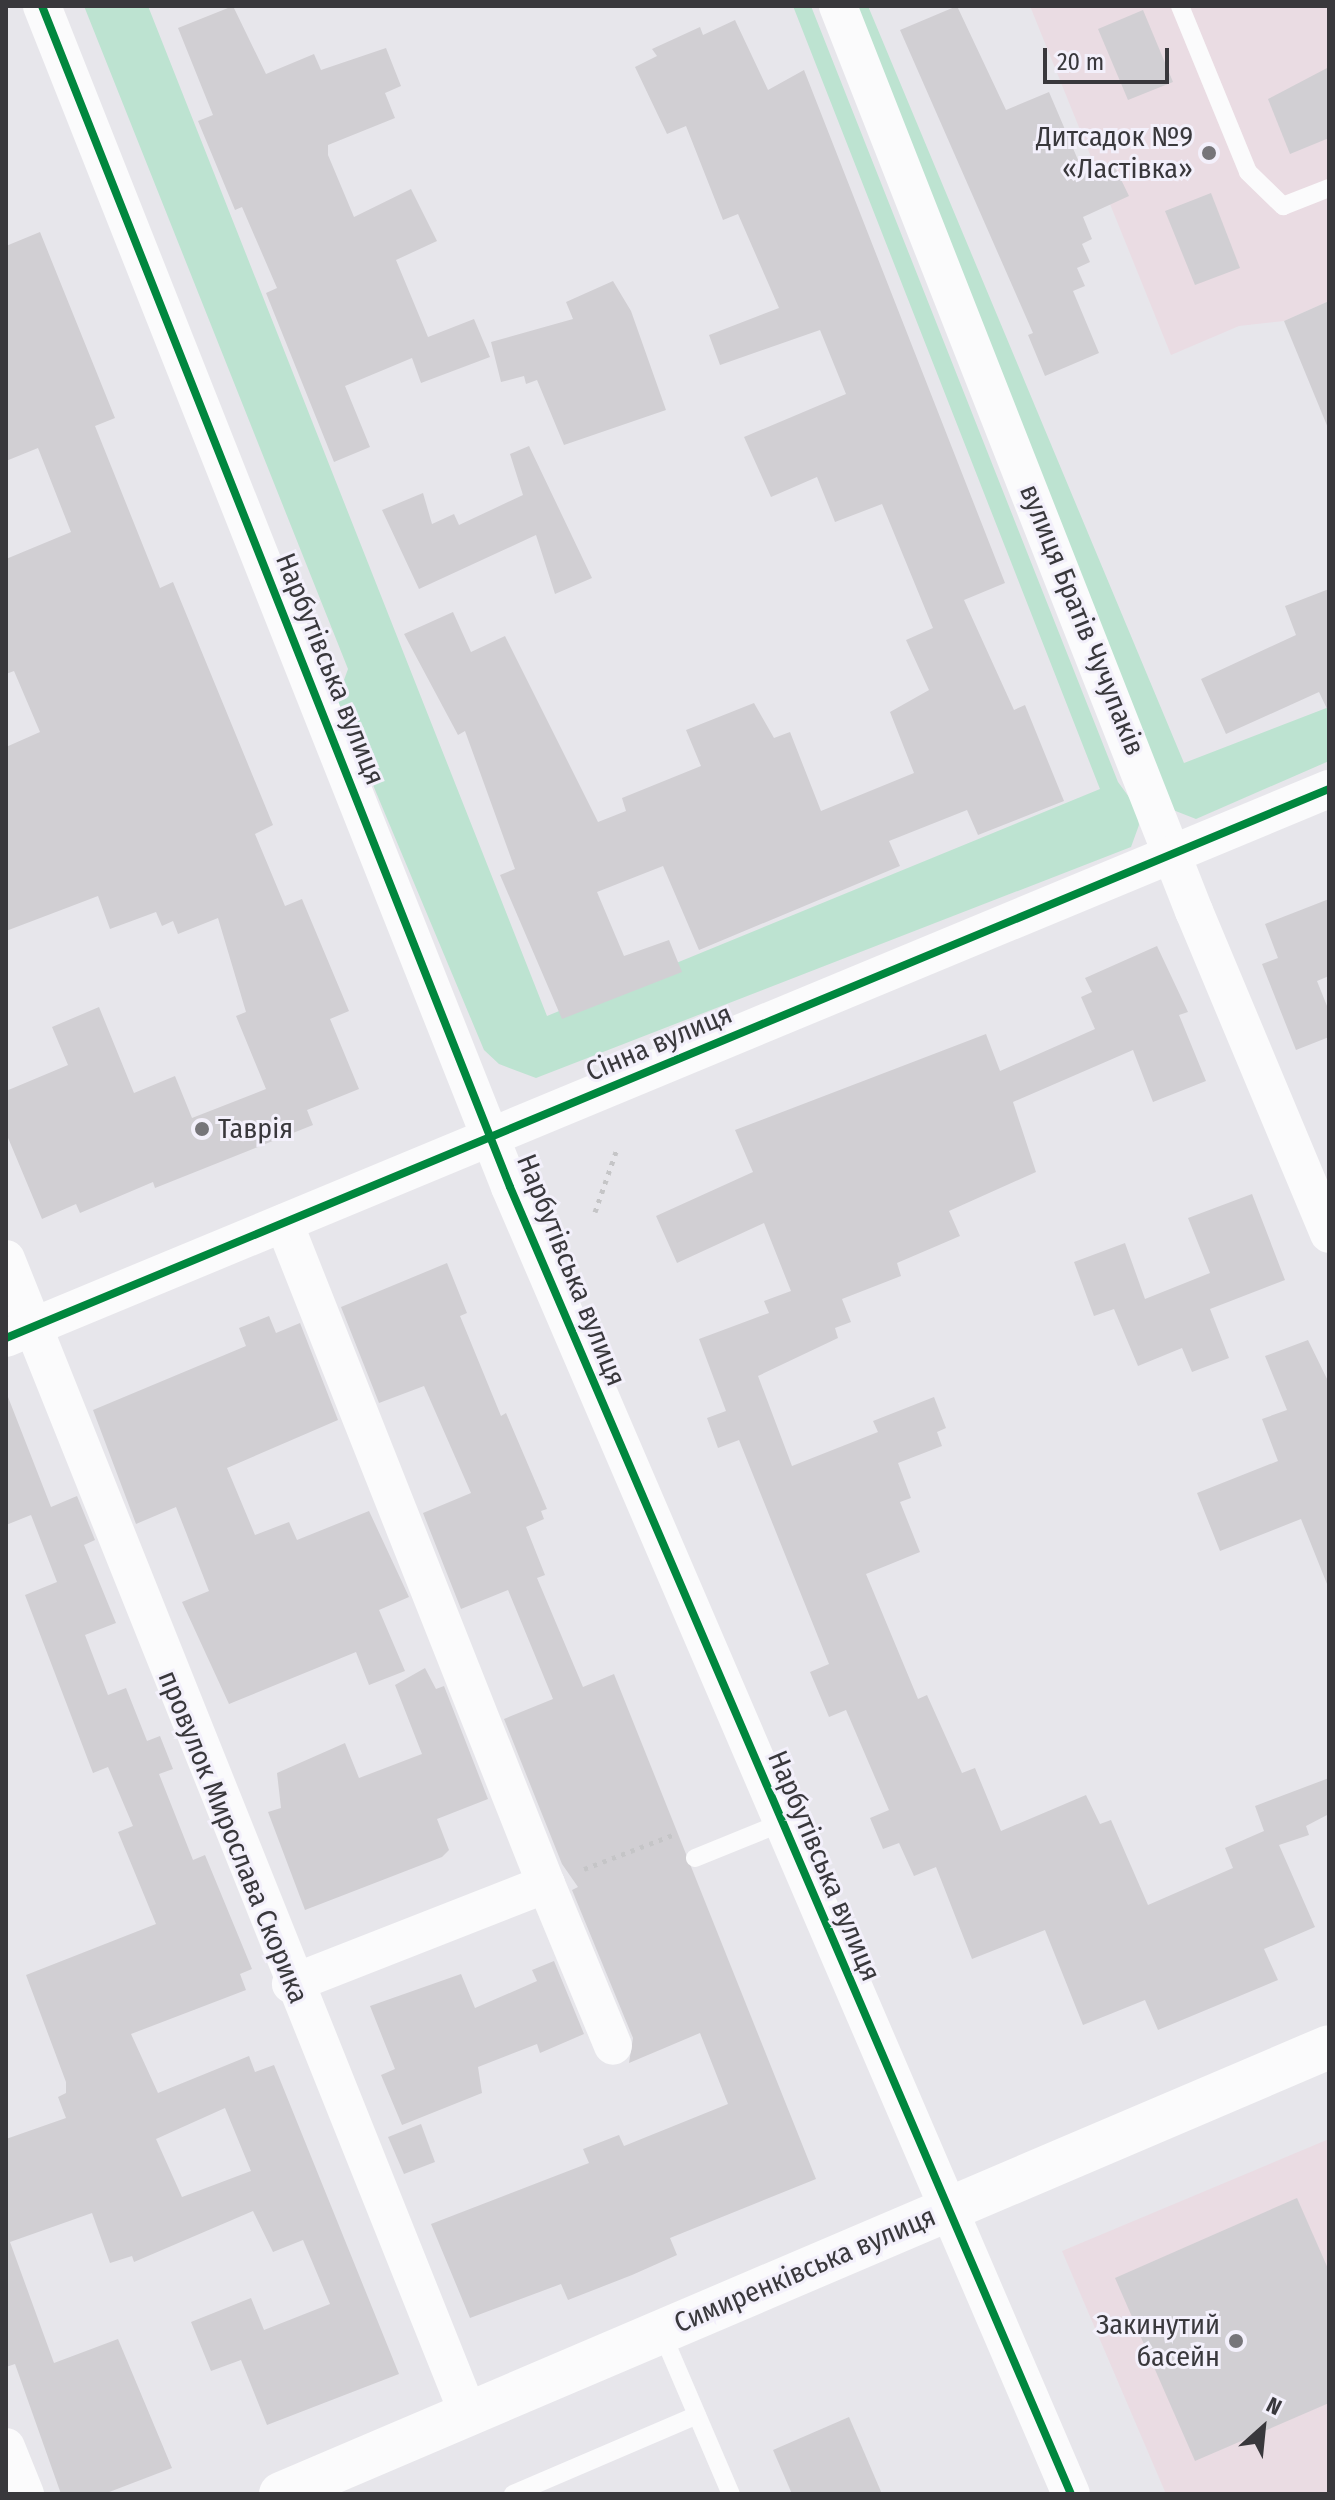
<!DOCTYPE html>
<html>
<head>
<meta charset="utf-8">
<style>
  body { margin:0 }
  #map { position:relative; width:1335px; height:2500px; overflow:hidden; background:#e7e6eb; font-family:"Fira Sans Condensed",sans-serif }
  div>[style] { position:absolute }
  [style*='--x'] { left:calc(var(--x)*1px); top:calc(var(--y)*1px); width:calc(var(--w)*1px); rotate:calc(var(--a)*1deg) }
  .education>* { inset:0; background:#eadce3 }
  .green>* { inset:0; background:#bde3d1 }
  .building>* { inset:0; background:#d1cfd3 }
  .path>* { height:5px; margin-top:-2.5px; transform-origin:0; background:repeating-linear-gradient(90deg,#c5c5c7 0 4px,transparent 0 10px) }
  .service>* { height:18px; margin:-9px; padding:0 9px; transform-origin:9px; border-radius:9px; background:#fbfbfc }
  .minor>* { height:38px; margin:-19px; padding:0 19px; transform-origin:19px; border-radius:19px; background:#fbfbfc }
  .tertiary>* { height:44px; margin:-22px; padding:0 22px; transform-origin:22px; border-radius:22px; background:#fbfbfc }
  .cycleway>* { height:8px; margin:-4px; padding:0 4px; transform-origin:4px; border-radius:4px; background:#00873e }
  .dots>* { width:22px; height:22px; translate:-50% -50%; box-sizing:border-box; border:4px solid #f3f0fb; border-radius:50% }
  span { translate:-50% -50%; white-space:nowrap; text-align:center; line-height:1.15; -webkit-text-stroke:6px #f3f0fb; paint-order:stroke }
  .poi-label { font-size:28px; color:#39383c }
  .right { translate:-100% -50%; text-align:right }
  .left { translate:0 -50%; text-align:left }
  .street-label { font-size:28px; color:#39383c }
  .frame { position:absolute; inset:0; border:8px solid #39383c; pointer-events:none }
  .north { position:absolute; left:1223px; top:2388px; width:80px; height:80px; -webkit-text-stroke:6px #f3f0fb; paint-order:stroke; rotate:27deg; font-size:22px; font-weight:700; line-height:32px; text-align:center; color:#39383c }
  .north::after { content:''; display:block; margin:auto; width:28px; height:36px; background:#39383c; clip-path:polygon(50% 0,100% 100%,50% 72%,0 100%) }
  .scale { position:absolute; left:1043px; top:48px; width:126px; height:36px; box-sizing:border-box; border:4px solid #39383c; border-top:0; padding-left:10px; font-size:24px; line-height:28px; white-space:nowrap; color:#39383c; -webkit-text-stroke:6px #f3f0fb; paint-order:stroke }
</style>
</head>
<body>
<div id="map">
  <div class="education">
    <i style="clip-path:polygon(1030px 6px,1329px 6px,1329px 301px,1284px 321px,1239px 326px,1171px 355px)"></i>
    <i style="clip-path:polygon(1329px 2139px,1329px 2494px,1166px 2494px,1062px 2251px)"></i>
  </div>
  <div class="green">
    <i style="clip-path:polygon(84px 6px,148px 6px,547px 1016px,1100px 789px,793px 6px,811px 6px,1118px 782px,1137px 808px,1139px 825px,1131px 847px,536px 1078px,499px 1064px,484px 1050px,337px 699px,348px 669px)"></i>
    <i style="clip-path:polygon(848px 6px,868px 6px,1184px 763px,1329px 707px,1329px 761px,1196px 819px,1173px 810px)"></i>
  </div>
  <div class="building">
    <i style="clip-path:polygon(233px 6px,266px 74px,314px 54px,321px 70px,386px 48px,401px 86px,385px 93px,395px 118px,328px 145px,328px 155px,354px 217px,411px 189px,437px 241px,396px 260px,428px 337px,474px 319px,490px 357px,421px 383px,412px 358px,345px 386px,370px 447px,334px 462px,266px 293px,277px 288px,242px 207px,235px 210px,198px 121px,213px 115px,178px 28px)"></i>
    <i style="clip-path:polygon(957px 6px,1006px 110px,1049px 92px,1084px 174px,1112px 161px,1129px 196px,1083px 217px,1092px 239px,1082px 244px,1090px 262px,1077px 268px,1085px 286px,1073px 291px,1099px 353px,1045px 376px,1028px 335px,1033px 333px,900px 30px)"></i>
    <i style="clip-path:polygon(1143px 10px,1173px 82px,1128px 100px,1098px 29px)"></i>
    <i style="clip-path:polygon(735px 20px,768px 90px,804px 70px,1005px 583px,964px 600px,1014px 710px,1025px 705px,1064px 801px,978px 835px,967px 810px,889px 841px,900px 866px,699px 950px,663px 866px,597px 892px,624px 956px,669px 940px,682px 972px,562px 1019px,500px 875px,515px 869px,465px 731px,458px 735px,404px 634px,453px 612px,471px 652px,505px 636px,598px 822px,626px 811px,622px 798px,701px 766px,686px 730px,754px 703px,774px 738px,790px 732px,821px 811px,914px 773px,890px 712px,929px 690px,906px 640px,933px 628px,882px 504px,835px 522px,817px 477px,771px 497px,744px 437px,846px 394px,820px 330px,720px 365px,709px 335px,779px 308px,738px 214px,723px 220px,686px 126px,667px 134px,635px 67px,657px 56px,652px 49px,700px 27px,703px 35px)"></i>
    <i style="clip-path:polygon(1329px 67px,1329px 138px,1290px 154px,1268px 99px)"></i>
    <i style="clip-path:polygon(1211px 193px,1240px 268px,1195px 285px,1165px 211px)"></i>
    <i style="clip-path:polygon(40px 232px,115px 418px,95px 426px,160px 588px,173px 582px,273px 825px,255px 834px,285px 906px,302px 899px,349px 1011px,330px 1019px,359px 1089px,307px 1110px,313px 1125px,155px 1188px,153px 1182px,80px 1213px,76px 1204px,42px 1219px,6px 1133px,6px 1091px,68px 1065px,52px 1027px,99px 1007px,134px 1093px,175px 1076px,192px 1118px,266px 1089px,236px 1016px,246px 1012px,218px 918px,178px 934px,173px 921px,162px 926px,156px 912px,110px 929px,98px 896px,6px 931px,6px 747px,40px 732px,14px 671px,6px 674px,6px 559px,71px 532px,38px 448px,6px 461px,6px 246px)"></i>
    <i style="clip-path:polygon(613px 281px,631px 311px,666px 410px,564px 445px,537px 380px,526px 384px,524px 376px,501px 382px,491px 342px,573px 319px,566px 302px)"></i>
    <i style="clip-path:polygon(1329px 301px,1329px 427px,1328px 428px,1284px 321px)"></i>
    <i style="clip-path:polygon(529px 446px,592px 578px,555px 594px,536px 535px,419px 589px,382px 510px,423px 493px,432px 524px,454px 514px,459px 525px,523px 495px,510px 454px)"></i>
    <i style="clip-path:polygon(1329px 589px,1329px 713px,1319px 692px,1226px 734px,1201px 679px,1296px 635px,1285px 606px)"></i>
    <i style="clip-path:polygon(1329px 899px,1329px 976px,1317px 981px,1329px 1011px,1329px 1037px,1296px 1050px,1262px 964px,1278px 958px,1265px 924px)"></i>
    <i style="clip-path:polygon(1157px 946px,1188px 1012px,1179px 1015px,1206px 1081px,1153px 1102px,1133px 1050px,1013px 1102px,1036px 1172px,949px 1211px,960px 1236px,897px 1263px,901px 1276px,842px 1299px,851px 1322px,835px 1328px,838px 1338px,758px 1376px,792px 1466px,878px 1432px,873px 1421px,934px 1397px,946px 1428px,937px 1432px,942px 1446px,898px 1463px,911px 1498px,900px 1502px,920px 1552px,866px 1574px,918px 1699px,927px 1695px,962px 1773px,975px 1768px,1001px 1831px,1086px 1795px,1100px 1824px,1111px 1820px,1148px 1905px,1233px 1868px,1225px 1848px,1264px 1831px,1255px 1806px,1329px 1778px,1329px 1814px,1306px 1826px,1309px 1835px,1279px 1845px,1315px 1927px,1264px 1949px,1278px 1980px,1158px 2030px,1145px 2000px,1083px 2025px,1045px 1930px,972px 1959px,936px 1867px,914px 1876px,899px 1843px,883px 1849px,870px 1818px,889px 1810px,846px 1710px,829px 1717px,810px 1672px,829px 1664px,739px 1440px,718px 1448px,707px 1418px,726px 1411px,699px 1339px,769px 1313px,764px 1301px,791px 1291px,764px 1223px,677px 1263px,656px 1216px,753px 1172px,735px 1130px,986px 1034px,1000px 1071px,1095px 1029px,1081px 997px,1092px 992px,1085px 978px)"></i>
    <i style="clip-path:polygon(1252px 1194px,1285px 1280px,1210px 1309px,1229px 1358px,1192px 1372px,1182px 1348px,1138px 1366px,1114px 1309px,1094px 1316px,1074px 1262px,1125px 1243px,1145px 1299px,1210px 1273px,1188px 1218px)"></i>
    <i style="clip-path:polygon(447px 1263px,467px 1313px,460px 1316px,501px 1416px,506px 1413px,547px 1509px,541px 1511px,544px 1519px,526px 1527px,545px 1575px,537px 1578px,583px 1687px,614px 1674px,816px 2179px,670px 2238px,677px 2255px,632px 2275px,568px 2300px,561px 2284px,470px 2318px,431px 2224px,589px 2163px,583px 2149px,619px 2135px,624px 2146px,728px 2104px,700px 2033px,629px 2063px,633px 2038px,572px 1890px,578px 1887px,562px 1864px,504px 1719px,553px 1699px,508px 1590px,461px 1609px,423px 1513px,471px 1493px,424px 1386px,379px 1403px,341px 1307px)"></i>
    <i style="clip-path:polygon(269px 1316px,276px 1333px,300px 1323px,338px 1420px,227px 1468px,255px 1535px,289px 1522px,297px 1540px,369px 1511px,409px 1597px,379px 1610px,405px 1671px,369px 1685px,356px 1652px,229px 1704px,182px 1602px,209px 1591px,176px 1507px,136px 1524px,93px 1410px,246px 1346px,239px 1328px)"></i>
    <i style="clip-path:polygon(1308px 1340px,1329px 1383px,1327px 1584px,1301px 1519px,1220px 1551px,1197px 1493px,1278px 1461px,1262px 1419px,1287px 1410px,1265px 1356px)"></i>
    <i style="clip-path:polygon(evenodd,8px 1397px,51px 1507px,77px 1496px,95px 1540px,84px 1545px,116px 1623px,85px 1635px,108px 1695px,126px 1688px,147px 1741px,160px 1736px,173px 1769px,159px 1774px,193px 1860px,205px 1855px,252px 1969px,240px 1974px,246px 1990px,131px 2034px,158px 2093px,249px 2056px,255px 2072px,274px 2065px,399px 2374px,267px 2425px,241px 2360px,211px 2371px,191px 2322px,251px 2298px,264px 2330px,330px 2304px,303px 2240px,273px 2252px,253px 2211px,134px 2262px,132px 2256px,110px 2263px,92px 2213px,10px 2242px,54px 2363px,118px 2339px,172px 2468px,104px 2494px,61px 2494px,15px 2364px,6px 2367px,6px 2139px,66px 2118px,58px 2097px,66px 2093px,66px 2082px,26px 1975px,156px 1924px,118px 1832px,133px 1826px,108px 1767px,93px 1773px,25px 1595px,57px 1582px,31px 1515px,6px 1525px,8px 1397px,225px 2108px,251px 2171px,182px 2197px,156px 2139px,225px 2108px)"></i>
    <i style="clip-path:polygon(425px 1668px,436px 1689px,444px 1686px,488px 1799px,437px 1819px,449px 1850px,442px 1857px,305px 1910px,268px 1812px,281px 1808px,277px 1773px,345px 1743px,359px 1778px,422px 1754px,395px 1685px)"></i>
    <i style="clip-path:polygon(554px 1961px,584px 2034px,540px 2053px,537px 2044px,478px 2067px,482px 2093px,402px 2125px,381px 2075px,395px 2069px,370px 2006px,461px 1974px,475px 2008px,537px 1981px,532px 1970px)"></i>
    <i style="clip-path:polygon(421px 2124px,435px 2162px,404px 2174px,388px 2137px)"></i>
    <i style="clip-path:polygon(1297px 2198px,1329px 2271px,1329px 2403px,1195px 2461px,1115px 2278px)"></i>
    <i style="clip-path:polygon(849px 2417px,882px 2494px,792px 2494px,773px 2450px)"></i>
  </div>
  <div class="path">
    <i style="--x:595;--y:1212;--w:67;--a:-70.8"></i>
    <i style="--x:584;--y:1869;--w:97;--a:-21"></i>
  </div>
  <div class="service">
    <i style="--x:1180;--y:6;--w:179;--a:67.7"></i>
    <i style="--x:1248;--y:172;--w:49;--a:44.2"></i>
    <i style="--x:1283;--y:206;--w:49;--a:-21.4"></i>
    <i style="--x:695;--y:1858;--w:93;--a:-22.1"></i>
    <i style="--x:661;--y:2331;--w:177;--a:66.8"></i>
    <i style="--x:513;--y:2494;--w:200;--a:-23.2"></i>
  </div>
  <div class="minor">
    <i style="--x:42;--y:6;--w:1270;--a:68.38"></i>
    <i style="--x:510;--y:1187;--w:1422;--a:66.77"></i>
    <i style="--x:838;--y:6;--w:973;--a:68.53"></i>
    <i style="--x:1194;--y:911;--w:350;--a:67.3"></i>
    <i style="--x:284;--y:1223;--w:711;--a:68.38"></i>
    <i style="--x:546;--y:1884;--w:274;--a:158.6"></i>
    <i style="--x:6;--y:1259;--w:1243;--a:68.18"></i>
    <i style="--x:6;--y:1338;--w:1432;--a:-22.54"></i>
    <i style="--x:546;--y:1884;--w:175;--a:67.5"></i>
    <i style="--x:6;--y:2447;--w:51;--a:68"></i>
  </div>
  <div class="tertiary">
    <i style="--x:281;--y:2494;--w:1139;--a:-23.1"></i>
  </div>
  <div class="cycleway">
    <i style="--x:42;--y:6;--w:1270;--a:68.38"></i>
    <i style="--x:510;--y:1187;--w:1422;--a:66.77"></i>
    <i style="--x:6;--y:1338;--w:1432;--a:-22.54"></i>
  </div>
  <div class="dots">
    <i style="left:1209px;top:153px;background:#767579"></i>
    <i style="left:202px;top:1129px;background:#767579"></i>
    <i style="left:1236px;top:2341px;background:#767579"></i>
  </div>
  <div class="poi-label">
    <span class="right" style="left:1193px;top:153px">Дитсадок №9<br>«Ластівка»</span>
    <span class="left" style="left:218px;top:1129px">Таврія</span>
    <span class="right" style="left:1220px;top:2341px">Закинутий<br>басейн</span>
  </div>
  <div class="street-label">
    <span style="left:1082px;top:620px;rotate:68deg">вулиця Братів Чучупаків</span>
    <span style="left:330px;top:669px;rotate:68deg">Нарбутівська вулиця</span>
    <span style="left:659px;top:1043px;rotate:-23deg">Сінна вулиця</span>
    <span style="left:571px;top:1270px;rotate:68deg">Нарбутівська вулиця</span>
    <span style="left:233px;top:1837px;rotate:68deg">провулок Мирослава Скорика</span>
    <span style="left:824px;top:1866px;rotate:67deg">Нарбутівська вулиця</span>
    <span style="left:805px;top:2270px;rotate:-23deg">Симиренківська вулиця</span>
  </div>
  <div class="frame"></div>
  <div class="north">N</div>
  <div class="scale">20 m</div>
</div>
</body>
</html>
